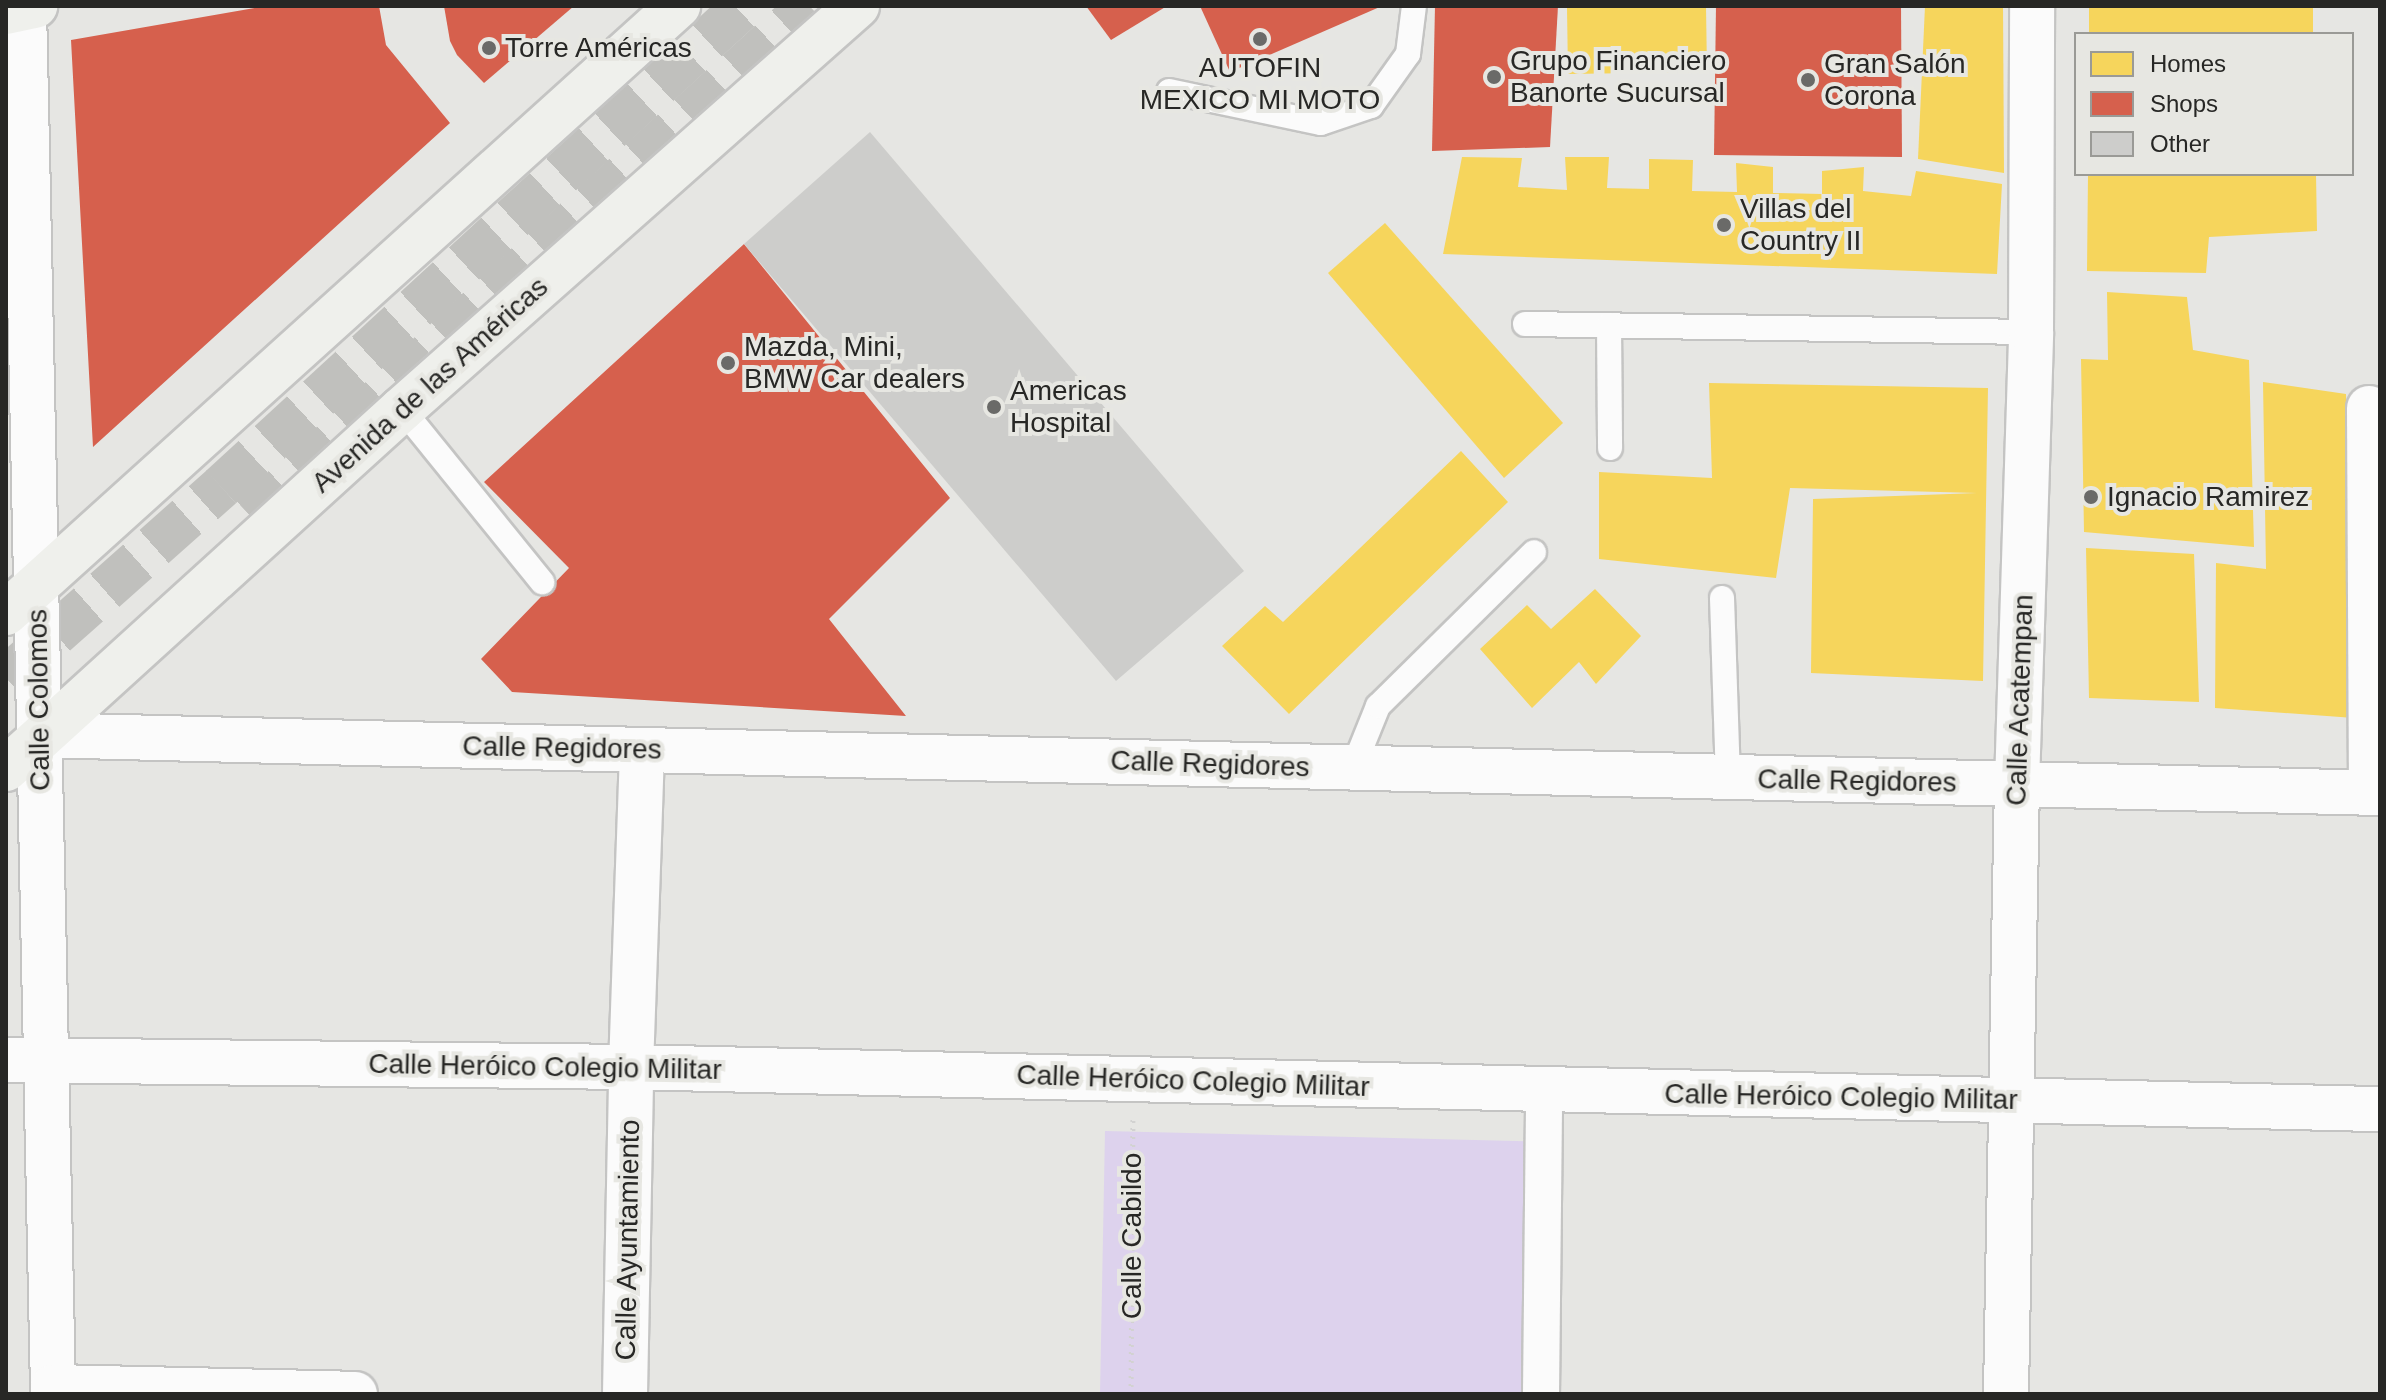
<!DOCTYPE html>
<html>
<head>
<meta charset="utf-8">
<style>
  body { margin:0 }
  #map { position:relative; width:2386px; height:1400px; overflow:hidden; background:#e6e6e3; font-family:Helvetica,sans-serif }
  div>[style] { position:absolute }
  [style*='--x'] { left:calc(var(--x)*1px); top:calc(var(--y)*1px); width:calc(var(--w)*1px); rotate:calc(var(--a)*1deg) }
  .green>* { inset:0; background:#ddd2ed }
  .homes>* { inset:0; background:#f6d55c }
  .shops>* { inset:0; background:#d6604d }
  .building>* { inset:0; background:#cdcdcb }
  .secondary-tunnel>* { height:44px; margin-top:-22px; transform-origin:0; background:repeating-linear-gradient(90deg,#c0c0bd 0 44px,transparent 0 66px) }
  .path>* { height:5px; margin-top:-2.5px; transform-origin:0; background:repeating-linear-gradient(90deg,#d2d2d1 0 2px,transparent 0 8px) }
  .roads { filter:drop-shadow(2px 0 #c4c4c3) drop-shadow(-2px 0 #c4c4c3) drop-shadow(0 2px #c4c4c3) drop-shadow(0 -2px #c4c4c3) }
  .service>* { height:24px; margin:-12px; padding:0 12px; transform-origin:12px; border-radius:12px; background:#fbfbfb }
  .pedestrian>* { height:36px; margin:-18px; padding:0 18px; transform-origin:18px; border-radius:18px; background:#fbfbfb }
  .minor>* { height:44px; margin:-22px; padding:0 22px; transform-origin:22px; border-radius:22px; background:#fbfbfb }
  .secondary>* { height:44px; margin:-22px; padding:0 22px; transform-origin:22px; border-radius:22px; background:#eff0ec }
  .dots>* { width:22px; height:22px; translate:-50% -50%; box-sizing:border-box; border:4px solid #e7e7e2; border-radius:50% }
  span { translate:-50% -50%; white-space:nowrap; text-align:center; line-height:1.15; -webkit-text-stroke:8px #e7e7e2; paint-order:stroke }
  .poi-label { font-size:28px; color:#272725 }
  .left { translate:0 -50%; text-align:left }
  .street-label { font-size:28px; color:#272725 }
  .frame { position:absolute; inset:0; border:8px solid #272725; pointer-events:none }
  .legend { position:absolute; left:2074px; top:32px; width:280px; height:144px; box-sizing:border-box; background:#e7e7e2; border:2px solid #9a9a96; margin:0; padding:10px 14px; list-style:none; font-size:24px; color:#272725 }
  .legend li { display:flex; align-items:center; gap:16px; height:40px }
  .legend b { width:40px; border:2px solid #9a9a96 }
</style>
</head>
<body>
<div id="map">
  <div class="green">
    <i style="clip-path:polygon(1105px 1131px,1557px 1142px,1552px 1394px,1100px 1394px)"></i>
  </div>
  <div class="homes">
    <i style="clip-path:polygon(1604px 6px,1706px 6px,1707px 72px,1568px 74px,1567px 8px)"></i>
    <i style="clip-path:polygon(1925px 6px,2003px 6px,2004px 173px,1918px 159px)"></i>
    <i style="clip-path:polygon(2089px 6px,2313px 6px,2313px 34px,2089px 34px)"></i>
    <i style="clip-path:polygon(1462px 157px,1522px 158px,1518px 187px,1567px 190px,1565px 157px,1609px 157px,1607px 188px,1649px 189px,1649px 159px,1693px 160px,1692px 191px,1737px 192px,1736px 163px,1773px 167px,1773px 193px,1822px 194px,1822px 171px,1864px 167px,1863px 191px,1911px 196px,1916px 171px,2002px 184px,1997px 274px,1443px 254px)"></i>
    <i style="clip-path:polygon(2088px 174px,2316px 174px,2317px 231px,2209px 237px,2206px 273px,2087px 271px)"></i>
    <i style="clip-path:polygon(1385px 223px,1563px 423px,1504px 478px,1328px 273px)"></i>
    <i style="clip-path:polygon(2107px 292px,2187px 297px,2193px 350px,2249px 360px,2254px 547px,2084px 532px,2081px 359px,2108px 360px)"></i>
    <i style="clip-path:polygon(2263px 382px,2346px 394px,2354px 718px,2215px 708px,2216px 563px,2266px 569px)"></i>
    <i style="clip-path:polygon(1709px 383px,1988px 388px,1983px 681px,1811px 673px,1813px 499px,1977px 493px,1790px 488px,1776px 578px,1599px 559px,1599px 472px,1712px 478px)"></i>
    <i style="clip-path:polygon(1461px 451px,1508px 502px,1289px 714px,1222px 646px,1265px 606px,1283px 622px)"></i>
    <i style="clip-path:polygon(2086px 548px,2194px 554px,2199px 702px,2089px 698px)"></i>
    <i style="clip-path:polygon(1595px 589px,1641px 636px,1596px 684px,1579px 662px,1532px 708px,1480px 649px,1527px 605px,1551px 629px)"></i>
  </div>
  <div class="shops">
    <i style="clip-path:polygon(266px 6px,379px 6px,386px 45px,450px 123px,93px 447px,71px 40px)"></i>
    <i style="clip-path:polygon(444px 6px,574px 6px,484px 83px,457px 55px,450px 41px)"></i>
    <i style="clip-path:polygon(1086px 6px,1167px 6px,1111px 40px)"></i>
    <i style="clip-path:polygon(1200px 6px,1382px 6px,1230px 72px)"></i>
    <i style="clip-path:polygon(1435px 6px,1558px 6px,1550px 147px,1432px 151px)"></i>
    <i style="clip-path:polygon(1716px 6px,1901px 6px,1902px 157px,1714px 155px)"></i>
    <i style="clip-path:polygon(744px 244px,950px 498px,829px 619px,906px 716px,512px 692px,481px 659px,569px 568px,484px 482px)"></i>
  </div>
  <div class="building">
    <i style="clip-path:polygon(870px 132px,1244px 571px,1116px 681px,744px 244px)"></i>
  </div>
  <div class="secondary-tunnel">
    <i style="--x:251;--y:517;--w:757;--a:-42.48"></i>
    <i style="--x:6;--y:678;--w:288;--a:-41.6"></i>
    <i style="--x:221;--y:487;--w:711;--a:-42.6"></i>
  </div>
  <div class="path">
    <i style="--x:1131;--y:1394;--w:275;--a:-89.6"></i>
  </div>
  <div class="roads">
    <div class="service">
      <i style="--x:1169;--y:91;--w:155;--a:11.9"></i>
      <i style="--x:1321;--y:123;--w:53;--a:-18.8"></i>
      <i style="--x:1371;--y:106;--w:64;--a:-54.6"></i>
      <i style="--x:1408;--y:54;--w:48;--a:-82.9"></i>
      <i style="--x:1525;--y:324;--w:506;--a:0.91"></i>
      <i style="--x:1609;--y:325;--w:123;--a:89.5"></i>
      <i style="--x:402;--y:409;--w:223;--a:51"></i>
      <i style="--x:1722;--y:598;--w:179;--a:88.1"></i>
      <i style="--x:1353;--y:768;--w:67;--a:-68"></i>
      <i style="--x:1378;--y:706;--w:219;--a:-44.6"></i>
    </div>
    <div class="pedestrian">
      <i style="--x:1541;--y:1394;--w:303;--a:-89.4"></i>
    </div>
    <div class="minor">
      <i style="--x:24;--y:6;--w:1388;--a:88.8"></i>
      <i style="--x:2369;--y:408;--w:385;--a:89.7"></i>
      <i style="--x:39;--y:735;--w:2342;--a:1.42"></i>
      <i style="--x:6;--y:1060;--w:625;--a:0.64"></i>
      <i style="--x:631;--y:1067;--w:1750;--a:1.38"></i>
      <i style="--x:53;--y:1387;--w:302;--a:1.3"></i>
      <i style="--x:625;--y:1394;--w:327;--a:-88.9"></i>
      <i style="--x:631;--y:1067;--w:317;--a:-88"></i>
      <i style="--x:2006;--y:1394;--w:610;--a:-88.97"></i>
      <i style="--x:2017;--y:784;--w:452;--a:-88.2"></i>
      <i style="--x:2031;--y:332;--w:326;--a:-89.8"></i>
    </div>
    <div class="secondary">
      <i style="--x:6;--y:12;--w:30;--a:-12"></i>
      <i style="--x:6;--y:613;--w:906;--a:-42.09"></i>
      <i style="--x:6;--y:769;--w:535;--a:-42.27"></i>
      <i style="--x:402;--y:409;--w:608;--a:-41.53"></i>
    </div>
  </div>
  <div class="dots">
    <i style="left:1260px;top:39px;background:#6a6a68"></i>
    <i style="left:489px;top:48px;background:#6a6a68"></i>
    <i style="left:1494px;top:77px;background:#6a6a68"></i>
    <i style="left:1808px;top:80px;background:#6a6a68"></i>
    <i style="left:1724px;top:225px;background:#6a6a68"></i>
    <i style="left:728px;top:363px;background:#6a6a68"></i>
    <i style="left:994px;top:407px;background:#6a6a68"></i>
    <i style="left:2091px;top:497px;background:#6a6a68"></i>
  </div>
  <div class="poi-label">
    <span class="left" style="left:505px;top:48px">Torre Américas</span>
    <span class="left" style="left:1510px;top:77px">Grupo Financiero<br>Banorte Sucursal</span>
    <span class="left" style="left:1824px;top:80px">Gran Salón<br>Corona</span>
    <span style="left:1260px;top:84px">AUTOFIN<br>MEXICO MI MOTO</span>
    <span class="left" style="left:1740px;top:225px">Villas del<br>Country II</span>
    <span class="left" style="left:744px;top:363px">Mazda, Mini,<br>BMW Car dealers</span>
    <span class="left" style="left:1010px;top:407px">Americas<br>Hospital</span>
    <span class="left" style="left:2107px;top:497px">Ignacio Ramirez</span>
  </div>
  <div class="street-label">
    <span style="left:430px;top:385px;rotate:-42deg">Avenida de las Américas</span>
    <span style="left:39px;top:700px;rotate:-91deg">Calle Colomos</span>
    <span style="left:2020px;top:700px;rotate:-88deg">Calle Acatempan</span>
    <span style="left:562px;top:748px;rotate:1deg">Calle Regidores</span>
    <span style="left:1210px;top:764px;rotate:2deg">Calle Regidores</span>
    <span style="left:1857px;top:781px;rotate:1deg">Calle Regidores</span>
    <span style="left:545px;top:1067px;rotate:1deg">Calle Heróico Colegio Militar</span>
    <span style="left:1193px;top:1081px;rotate:2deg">Calle Heróico Colegio Militar</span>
    <span style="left:1841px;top:1097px;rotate:1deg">Calle Heróico Colegio Militar</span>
    <span style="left:1132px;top:1236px;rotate:-90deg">Calle Cabildo</span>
    <span style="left:628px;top:1240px;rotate:-89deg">Calle Ayuntamiento</span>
  </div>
  <div class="frame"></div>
  <ul class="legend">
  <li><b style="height:22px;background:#f6d55c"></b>Homes</li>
  <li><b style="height:22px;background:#d6604d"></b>Shops</li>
  <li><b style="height:22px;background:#cdcdcb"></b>Other</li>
  </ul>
</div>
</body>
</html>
